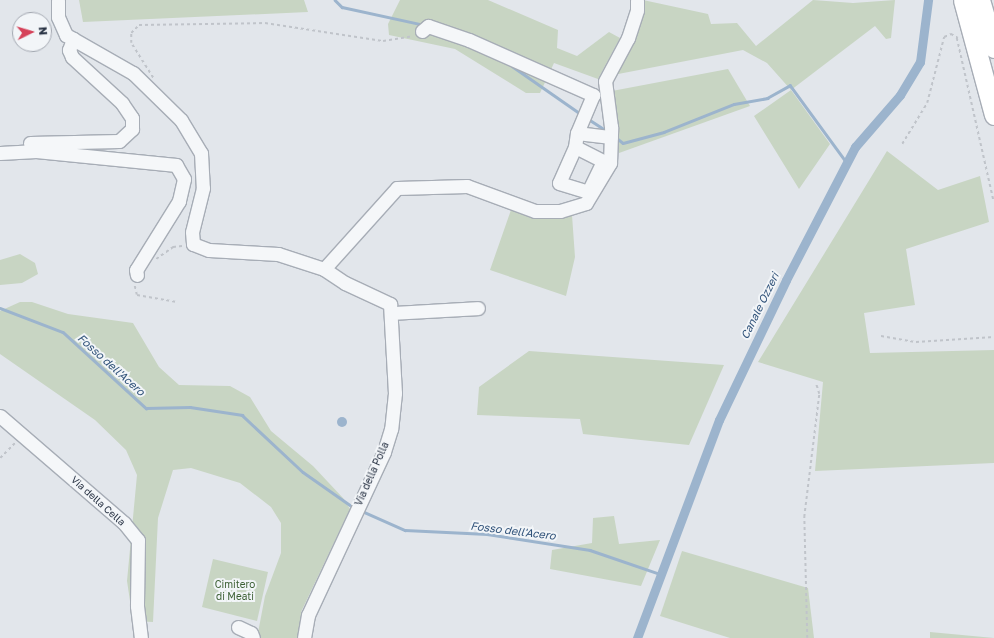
<!DOCTYPE html>
<html>
<head>
<meta charset="utf-8">
<style>
  body { margin:0 }
  #map { position:relative; width:994px; height:638px; overflow:hidden; background:#e2e6eb; font-family:"Golos Text",sans-serif }
  div>[style] { position:absolute }
  [style*='--x'] { left:calc(var(--x)*1px); top:calc(var(--y)*1px); width:calc(var(--w)*1px); rotate:calc(var(--a)*1deg) }
  .green>* { inset:0; background:#c8d5c3 }
  .water>* { inset:0; background:#9cb4cd }
  .round { border-radius:50% }
  .stream>* { height:2.5px; margin:-1.25px; padding:0 1.25px; transform-origin:1.25px; border-radius:1.25px; background:#9cb4cd }
  .canal>* { height:9px; margin:-4.5px; padding:0 4.5px; transform-origin:4.5px; border-radius:4.5px; background:#9cb4cd }
  .path>* { height:1.5px; margin-top:-0.75px; transform-origin:0; background:repeating-linear-gradient(90deg,#c0c4ca 0 3px,transparent 0 6px) }
  .roads { filter:drop-shadow(1px 0 #a7adb6) drop-shadow(-1px 0 #a7adb6) drop-shadow(0 1px #a7adb6) drop-shadow(0 -1px #a7adb6) }
  .minor>* { height:13px; margin:-6.5px; padding:0 6.5px; transform-origin:6.5px; border-radius:6.5px; background:#f5f7f9 }
  .highway>* { height:19px; margin:-9.5px; padding:0 9.5px; transform-origin:9.5px; border-radius:9.5px; background:#fff }
  span { translate:-50% -50%; white-space:nowrap; text-align:center; line-height:1.15; -webkit-text-stroke:4px #f2f5f8; paint-order:stroke }
  .street-label { font-size:10px; color:#293344 }
  .park-label { font-size:10px; color:#3e6136 }
  .water-label { font-size:11px; color:#31537a; font-style:italic }
  .north { position:absolute; left:12px; top:12px; width:40px; height:40px; box-sizing:border-box; background:#f2f5f8; border:1px solid #a2a7b0; border-radius:50%; rotate:85deg; font-size:11px; font-weight:700; line-height:16px; text-align:center; color:#293344 }
  .north::after { content:''; display:block; margin:auto; width:14px; height:18px; background:#d5425a; clip-path:polygon(50% 0,100% 100%,50% 72%,0 100%) }
</style>
</head>
<body>
<div id="map">
  <div class="green">
    <i style="clip-path:polygon(79px 0,304px 0,308px 12px,83px 22px)"></i>
    <i style="clip-path:polygon(400px 0,488px 0,558px 30px,557px 48px,577px 56px,609px 32px,620px 38px,598px 79px,554px 63px,540px 93px,526px 93px,455px 49px,389px 35px,388px 24px)"></i>
    <i style="clip-path:polygon(643px 0,708px 14px,711px 24px,737px 23px,756px 46px,813px 0,853px 3px,895px 0,891px 38px,886px 39px,875px 26px,791px 90px,830px 144px,799px 189px,754px 116px,791px 90px,767px 63px,743px 50px,613px 75px,640px 26px)"></i>
    <i style="clip-path:polygon(728px 69px,750px 106px,619px 153px,612px 91px)"></i>
    <i style="clip-path:polygon(887px 151px,938px 190px,980px 176px,989px 222px,906px 249px,915px 305px,864px 313px,870px 353px,994px 350px,994px 463px,815px 471px,823px 382px,758px 362px)"></i>
    <i style="clip-path:polygon(511px 210px,544px 217px,572px 215px,575px 257px,566px 296px,490px 270px)"></i>
    <i style="clip-path:polygon(20px 254px,35px 263px,38px 274px,22px 283px,0 285px,0 260px)"></i>
    <i style="clip-path:polygon(20px 302px,32px 302px,68px 314px,133px 323px,159px 367px,179px 385px,230px 386px,250px 397px,271px 431px,313px 466px,343px 498px,350px 509px,301px 612px,300px 638px,257px 638px,265px 596px,281px 553px,281px 523px,271px 507px,240px 483px,191px 468px,173px 470px,158px 518px,153px 622px,133px 621px,127px 581px,137px 475px,126px 450px,95px 420px,0 354px,0 311px)"></i>
    <i style="clip-path:polygon(529px 351px,724px 365px,689px 445px,583px 434px,580px 419px,477px 415px,479px 387px)"></i>
    <i style="clip-path:polygon(614px 516px,619px 544px,660px 540px,641px 586px,550px 569px,552px 550px,592px 543px,593px 518px)"></i>
    <i style="clip-path:polygon(682px 551px,808px 588px,814px 638px,730px 638px,660px 616px)"></i>
    <i style="clip-path:polygon(213px 559px,268px 572px,257px 621px,202px 607px)"></i>
    <i style="clip-path:polygon(930px 632px,994px 638px,930px 638px)"></i>
  </div>
  <div class="water">
    <i class="round" style="left:337px;top:417px;width:10px;height:10px"></i>
  </div>
  <div class="stream">
    <i style="--x:335;--y:0;--w:10;--a:45"></i>
    <i style="--x:342;--y:7;--w:80;--a:12.3"></i>
    <i style="--x:512;--y:66;--w:80;--a:34.9"></i>
    <i style="--x:590;--y:120;--w:17;--a:33"></i>
    <i style="--x:618;--y:139;--w:6;--a:39"></i>
    <i style="--x:623;--y:143;--w:42;--a:-15"></i>
    <i style="--x:664;--y:132;--w:75;--a:-21.8"></i>
    <i style="--x:734;--y:104;--w:34;--a:-10"></i>
    <i style="--x:767;--y:98;--w:26;--a:-29"></i>
    <i style="--x:790;--y:85;--w:97;--a:53.8"></i>
    <i style="--x:0;--y:308;--w:67;--a:20.9"></i>
    <i style="--x:63;--y:332;--w:113;--a:42.5"></i>
    <i style="--x:146;--y:408;--w:44;--a:-1.3"></i>
    <i style="--x:190;--y:407;--w:53;--a:8.7"></i>
    <i style="--x:242;--y:415;--w:83;--a:43.1"></i>
    <i style="--x:303;--y:472;--w:57;--a:35.1"></i>
    <i style="--x:364;--y:512;--w:45;--a:23.7"></i>
    <i style="--x:405;--y:530;--w:82;--a:2.8"></i>
    <i style="--x:487;--y:534;--w:104;--a:8.8"></i>
    <i style="--x:590;--y:550;--w:74;--a:18.9"></i>
  </div>
  <div class="canal">
    <i style="--x:637;--y:638;--w:233;--a:-69.4"></i>
    <i style="--x:719;--y:420;--w:155;--a:-64.4"></i>
    <i style="--x:786;--y:280;--w:150;--a:-62.6"></i>
    <i style="--x:855;--y:147;--w:69;--a:-49.1"></i>
    <i style="--x:900;--y:95;--w:39;--a:-59"></i>
    <i style="--x:920;--y:62;--w:63;--a:-82.6"></i>
  </div>
  <div class="path">
    <i style="--x:957;--y:38;--w:168;--a:77.3"></i>
    <i style="--x:153;--y:78;--w:41;--a:-122.2"></i>
    <i style="--x:131;--y:43;--w:10;--a:-90"></i>
    <i style="--x:131;--y:33;--w:11;--a:-45"></i>
    <i style="--x:139;--y:25;--w:126;--a:-0.9"></i>
    <i style="--x:265;--y:23;--w:119;--a:8.7"></i>
    <i style="--x:383;--y:41;--w:30;--a:-9"></i>
    <i style="--x:902;--y:144;--w:48;--a:-58.6"></i>
    <i style="--x:927;--y:103;--w:68;--a:-75.6"></i>
    <i style="--x:944;--y:37;--w:8;--a:-23"></i>
    <i style="--x:951;--y:34;--w:8;--a:30"></i>
    <i style="--x:156;--y:259;--w:21;--a:-35"></i>
    <i style="--x:173;--y:247;--w:9;--a:-6"></i>
    <i style="--x:135;--y:286;--w:9;--a:77"></i>
    <i style="--x:137;--y:295;--w:39;--a:10"></i>
    <i style="--x:881;--y:336;--w:36;--a:10"></i>
    <i style="--x:916;--y:342;--w:78;--a:-3.7"></i>
    <i style="--x:0;--y:458;--w:21;--a:-45"></i>
    <i style="--x:807;--y:638;--w:121;--a:-91.4"></i>
    <i style="--x:804;--y:517;--w:124;--a:-83"></i>
    <i style="--x:819;--y:394;--w:10;--a:-107"></i>
  </div>
  <div class="roads">
    <div class="minor">
      <i style="--x:58;--y:0;--w:17;--a:90"></i>
      <i style="--x:58;--y:17;--w:20;--a:66"></i>
      <i style="--x:66;--y:35;--w:77;--a:29.6"></i>
      <i style="--x:133;--y:73;--w:67;--a:44.4"></i>
      <i style="--x:181;--y:120;--w:39;--a:59"></i>
      <i style="--x:201;--y:153;--w:35;--a:87"></i>
      <i style="--x:203;--y:188;--w:45;--a:104"></i>
      <i style="--x:192;--y:232;--w:12;--a:85"></i>
      <i style="--x:193;--y:244;--w:17;--a:21"></i>
      <i style="--x:209;--y:250;--w:69;--a:3.3"></i>
      <i style="--x:278;--y:254;--w:48;--a:18.1"></i>
      <i style="--x:324;--y:269;--w:25;--a:34"></i>
      <i style="--x:345;--y:283;--w:50;--a:25"></i>
      <i style="--x:390;--y:304;--w:89;--a:86.8"></i>
      <i style="--x:395;--y:393;--w:36;--a:96"></i>
      <i style="--x:391;--y:429;--w:24;--a:107"></i>
      <i style="--x:384;--y:452;--w:180;--a:115"></i>
      <i style="--x:308;--y:615;--w:23;--a:100"></i>
      <i style="--x:422;--y:31;--w:8;--a:-40"></i>
      <i style="--x:428;--y:26;--w:43;--a:18.9"></i>
      <i style="--x:469;--y:40;--w:136;--a:23.9"></i>
      <i style="--x:593;--y:95;--w:41;--a:112.8"></i>
      <i style="--x:577;--y:133;--w:34;--a:7"></i>
      <i style="--x:30;--y:143;--w:89;--a:-1.3"></i>
      <i style="--x:119;--y:141;--w:18;--a:-43"></i>
      <i style="--x:132;--y:129;--w:11;--a:-90"></i>
      <i style="--x:132;--y:118;--w:18;--a:-124"></i>
      <i style="--x:122;--y:103;--w:68;--a:-137.4"></i>
      <i style="--x:72;--y:57;--w:8;--a:-113"></i>
      <i style="--x:69;--y:50;--w:12;--a:-70"></i>
      <i style="--x:575;--y:147;--w:39;--a:114"></i>
      <i style="--x:559;--y:183;--w:30;--a:17"></i>
      <i style="--x:588;--y:192;--w:34;--a:-64"></i>
      <i style="--x:603;--y:161;--w:31;--a:-153"></i>
      <i style="--x:575;--y:147;--w:14;--a:-82"></i>
      <i style="--x:0;--y:153;--w:36;--a:-3"></i>
      <i style="--x:36;--y:151;--w:141;--a:5.7"></i>
      <i style="--x:176;--y:165;--w:16;--a:60"></i>
      <i style="--x:184;--y:179;--w:23;--a:103"></i>
      <i style="--x:179;--y:201;--w:81;--a:121.9"></i>
      <i style="--x:136;--y:270;--w:5;--a:79"></i>
      <i style="--x:324;--y:269;--w:109;--a:-48"></i>
      <i style="--x:397;--y:188;--w:70;--a:-1.6"></i>
      <i style="--x:467;--y:186;--w:72;--a:20.2"></i>
      <i style="--x:535;--y:211;--w:25;--a:0"></i>
      <i style="--x:560;--y:211;--w:27;--a:-17"></i>
      <i style="--x:586;--y:203;--w:47;--a:-59"></i>
      <i style="--x:610;--y:163;--w:36;--a:-88"></i>
      <i style="--x:611;--y:127;--w:46;--a:-97.4"></i>
      <i style="--x:605;--y:81;--w:49;--a:-61.9"></i>
      <i style="--x:628;--y:38;--w:29;--a:-72"></i>
      <i style="--x:637;--y:10;--w:10;--a:-90"></i>
      <i style="--x:392;--y:313;--w:86;--a:-3.3"></i>
      <i style="--x:0;--y:416;--w:164;--a:40.8"></i>
      <i style="--x:124;--y:523;--w:22;--a:51"></i>
      <i style="--x:138;--y:540;--w:66;--a:90.9"></i>
      <i style="--x:137;--y:606;--w:32;--a:83"></i>
      <i style="--x:238;--y:627;--w:14;--a:25"></i>
      <i style="--x:251;--y:633;--w:5;--a:68"></i>
    </div>
    <div class="highway">
      <i style="--x:963;--y:0;--w:119;--a:74.9"></i>
      <i style="--x:980;--y:0;--w:50;--a:73.7"></i>
    </div>
  </div>
  <div class="street-label">
    <span style="left:372px;top:474px;rotate:-66deg">Via della Polla</span>
    <span style="left:98px;top:501px;rotate:42deg">Via della Cella</span>
  </div>
  <div class="park-label">
    <span style="left:235px;top:590px">Cimitero<br>di Meati</span>
  </div>
  <div class="water-label">
    <span style="left:760px;top:306px;rotate:-64deg">Canale Ozzeri</span>
    <span style="left:111px;top:365px;rotate:42deg">Fosso dell'Acero</span>
    <span style="left:513px;top:531px;rotate:7deg">Fosso dell'Acero</span>
  </div>
  <div class="north">N</div>
</div>
</body>
</html>
